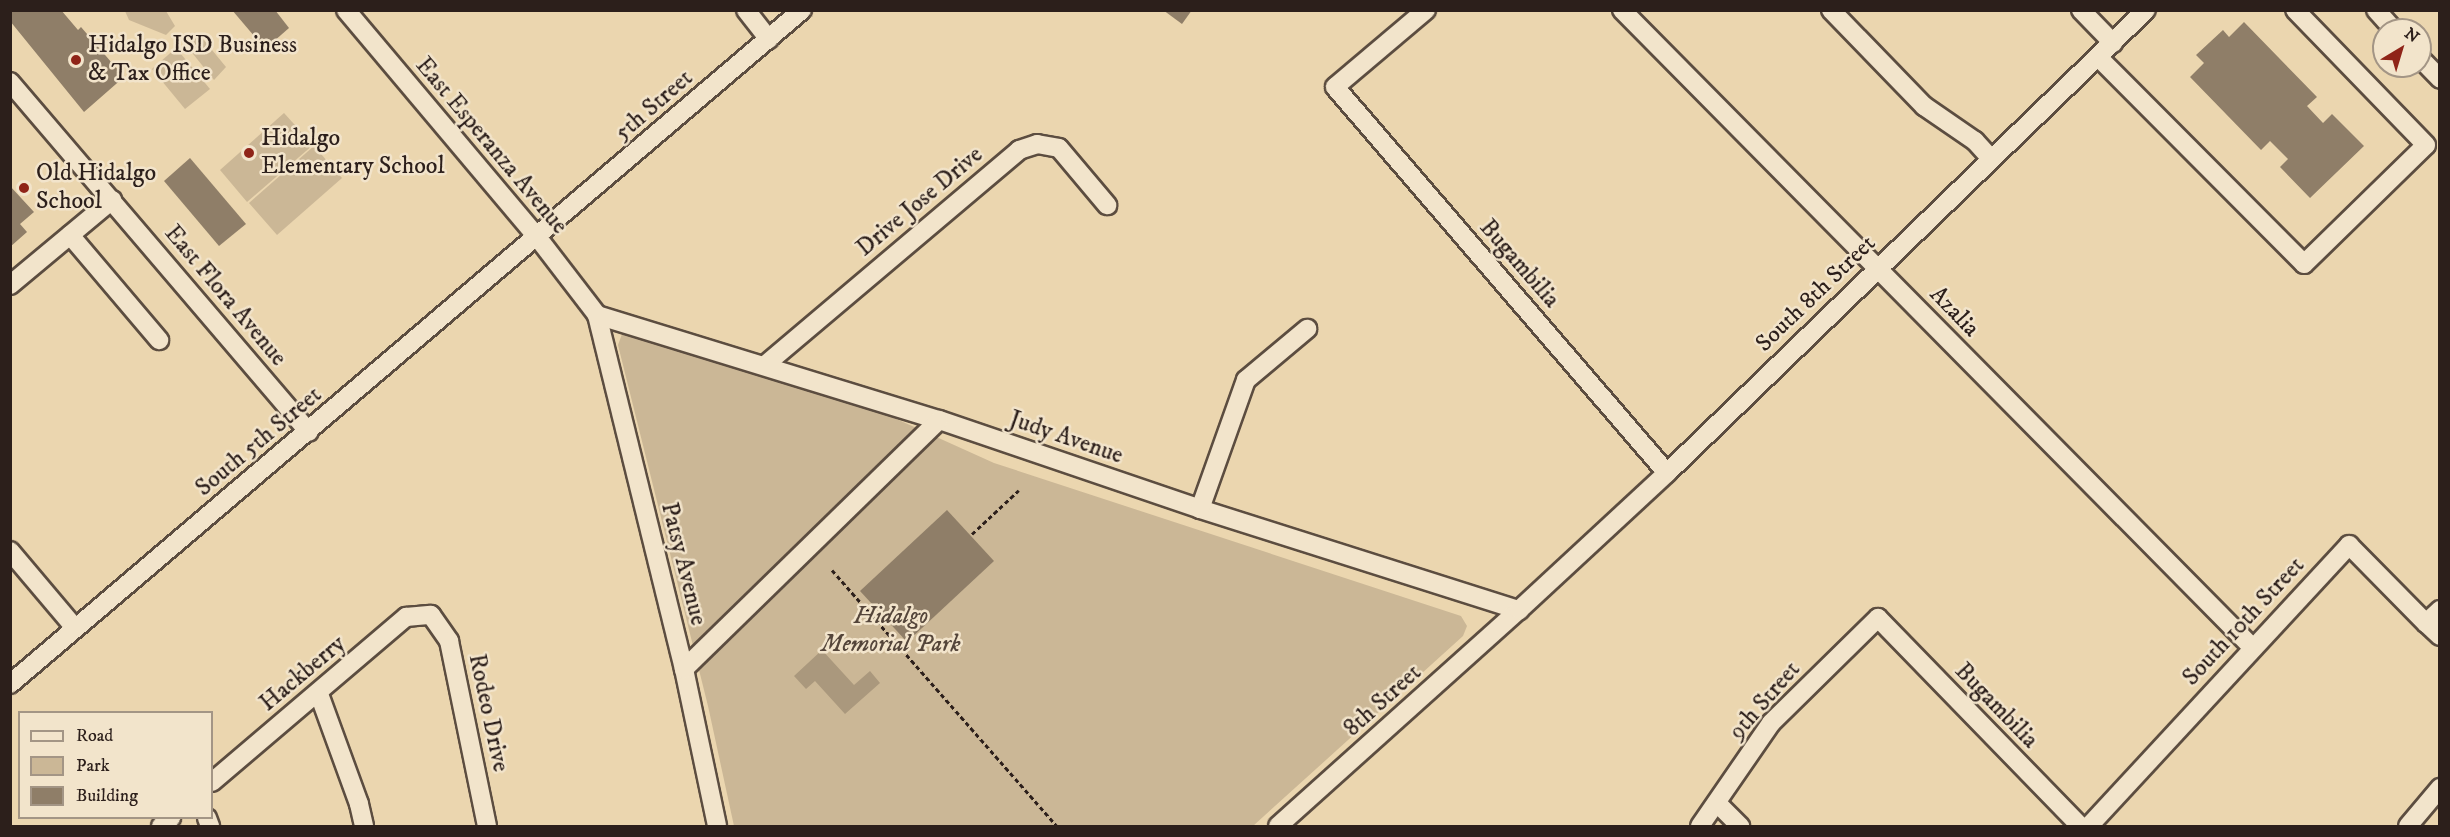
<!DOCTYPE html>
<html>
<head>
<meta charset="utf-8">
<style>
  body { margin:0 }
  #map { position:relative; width:2450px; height:837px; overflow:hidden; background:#ebd6af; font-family:"IM FELL DW Pica",serif }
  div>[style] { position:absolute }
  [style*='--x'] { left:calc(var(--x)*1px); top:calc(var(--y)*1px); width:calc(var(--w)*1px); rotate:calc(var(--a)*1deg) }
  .green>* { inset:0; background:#cbb796 }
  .water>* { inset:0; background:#aa987d }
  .building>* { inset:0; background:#8f7e68 }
  .path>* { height:3px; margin-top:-1.5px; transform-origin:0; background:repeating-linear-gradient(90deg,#2c1f1b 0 4.5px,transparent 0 7.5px) }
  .roads { filter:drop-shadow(2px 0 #5c4d40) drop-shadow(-2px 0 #5c4d40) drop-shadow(0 2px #5c4d40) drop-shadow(0 -2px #5c4d40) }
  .minor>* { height:18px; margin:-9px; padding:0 9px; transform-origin:9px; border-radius:9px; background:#f2e4cb }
  .dots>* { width:16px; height:16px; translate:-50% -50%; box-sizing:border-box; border:3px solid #f2e4cb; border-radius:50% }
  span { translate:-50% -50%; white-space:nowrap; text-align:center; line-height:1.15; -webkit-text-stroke:5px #f2e4cb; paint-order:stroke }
  .poi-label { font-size:24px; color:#2c1f1b }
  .left { translate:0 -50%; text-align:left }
  .street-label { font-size:24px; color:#2c1f1b }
  .park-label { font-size:24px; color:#54453a; font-style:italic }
  .frame { position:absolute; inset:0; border:12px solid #2c1f1b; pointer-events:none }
  .legend { position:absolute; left:18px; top:711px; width:195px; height:108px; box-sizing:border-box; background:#f2e4cb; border:2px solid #a39585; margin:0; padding:8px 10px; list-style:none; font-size:18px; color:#2c1f1b }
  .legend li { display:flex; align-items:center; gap:12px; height:30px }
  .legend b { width:30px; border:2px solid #a39585 }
  .north { position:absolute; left:2372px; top:18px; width:60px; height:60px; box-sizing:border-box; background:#f2e4cb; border:2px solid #a39585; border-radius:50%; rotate:38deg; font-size:16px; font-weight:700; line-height:24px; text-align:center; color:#2c1f1b }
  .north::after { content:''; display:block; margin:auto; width:21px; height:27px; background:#8f2418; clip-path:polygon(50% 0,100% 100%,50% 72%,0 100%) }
</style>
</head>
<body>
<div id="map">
  <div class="green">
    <i style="clip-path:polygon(125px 11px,166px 11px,175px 26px,166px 35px,129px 20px)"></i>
    <i style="clip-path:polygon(198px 33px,226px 67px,214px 80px,185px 44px)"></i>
    <i style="clip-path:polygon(176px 48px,210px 89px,185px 109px,152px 69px)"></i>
    <i style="clip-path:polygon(284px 113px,313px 145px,247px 202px,220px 170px)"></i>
    <i style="clip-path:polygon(314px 146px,342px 178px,277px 235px,249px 203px)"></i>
    <i style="clip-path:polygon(628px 331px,881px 412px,994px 463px,1461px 616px,1467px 626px,1463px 636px,1253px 826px,734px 826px,708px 706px,618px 345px,622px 334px)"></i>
  </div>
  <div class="water">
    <i style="clip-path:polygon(822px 650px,854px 685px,870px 671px,880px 683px,845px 714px,815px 681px,806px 689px,794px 676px)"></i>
  </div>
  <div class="building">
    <i style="clip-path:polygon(10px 10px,61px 10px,78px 30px,81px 27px,124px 77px,84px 112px,10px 21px)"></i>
    <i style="clip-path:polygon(232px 10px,275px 10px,289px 28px,265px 49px)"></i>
    <i style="clip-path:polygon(1163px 10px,1192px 10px,1182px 24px)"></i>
    <i style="clip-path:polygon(2244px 22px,2317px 97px,2307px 106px,2323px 123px,2332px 114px,2364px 146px,2310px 198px,2280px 167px,2288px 159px,2270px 141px,2261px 150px,2190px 77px,2204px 63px,2196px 55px,2223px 30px,2229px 37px)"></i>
    <i style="clip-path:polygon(190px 158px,246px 224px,219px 246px,164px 181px)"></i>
    <i style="clip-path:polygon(10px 186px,34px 212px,20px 224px,27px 232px,10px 247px)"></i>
    <i style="clip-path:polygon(947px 510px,994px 561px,907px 642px,860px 591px)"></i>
  </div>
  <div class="path">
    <i style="--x:972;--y:534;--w:64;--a:-43.1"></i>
    <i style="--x:832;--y:570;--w:341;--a:48.7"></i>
  </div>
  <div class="roads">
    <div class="minor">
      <i style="--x:346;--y:10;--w:298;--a:49.9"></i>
      <i style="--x:538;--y:238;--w:97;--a:52.5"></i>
      <i style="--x:597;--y:315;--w:365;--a:76.2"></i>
      <i style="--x:684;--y:669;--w:160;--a:78.1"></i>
      <i style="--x:746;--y:10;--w:37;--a:52"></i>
      <i style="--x:1426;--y:10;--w:119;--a:139.8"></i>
      <i style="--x:1335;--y:87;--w:509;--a:49.3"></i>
      <i style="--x:1622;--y:10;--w:896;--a:45.32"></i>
      <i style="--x:1831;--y:10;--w:134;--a:45.9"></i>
      <i style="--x:1924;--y:106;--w:62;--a:34.5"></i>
      <i style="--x:1975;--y:141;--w:24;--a:48"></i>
      <i style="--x:2081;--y:10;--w:46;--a:45.9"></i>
      <i style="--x:2376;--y:10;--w:27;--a:48"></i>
      <i style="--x:2098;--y:57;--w:292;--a:45.1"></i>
      <i style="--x:2304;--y:264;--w:170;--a:-44.3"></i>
      <i style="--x:2426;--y:145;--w:188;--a:-134.1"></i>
      <i style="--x:2420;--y:58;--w:29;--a:46"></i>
      <i style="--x:10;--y:82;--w:460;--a:49.5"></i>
      <i style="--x:70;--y:235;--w:138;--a:49.7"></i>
      <i style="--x:10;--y:285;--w:133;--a:-39.8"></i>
      <i style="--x:597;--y:315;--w:358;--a:17.1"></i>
      <i style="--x:939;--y:420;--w:276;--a:18.8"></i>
      <i style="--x:1200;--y:509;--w:335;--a:17.6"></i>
      <i style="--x:765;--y:365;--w:333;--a:-40.2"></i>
      <i style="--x:1019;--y:150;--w:19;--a:-18"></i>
      <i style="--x:1037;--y:144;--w:22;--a:10"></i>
      <i style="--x:1059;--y:148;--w:75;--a:49.9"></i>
      <i style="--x:1200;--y:509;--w:137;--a:-70.4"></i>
      <i style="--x:1246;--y:380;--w:80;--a:-39.9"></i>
      <i style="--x:10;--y:551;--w:101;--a:49.8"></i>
      <i style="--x:2426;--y:623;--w:19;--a:43"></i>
      <i style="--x:684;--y:669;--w:356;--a:-44.3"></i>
      <i style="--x:10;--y:684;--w:1040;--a:-40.4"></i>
      <i style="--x:319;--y:694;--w:117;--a:70"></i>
      <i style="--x:359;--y:804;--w:23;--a:77"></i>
      <i style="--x:212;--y:782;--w:255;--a:-40.4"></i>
      <i style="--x:406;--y:617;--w:25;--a:-5"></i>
      <i style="--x:431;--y:615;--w:32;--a:55"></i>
      <i style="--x:449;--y:641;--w:189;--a:78.4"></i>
      <i style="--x:1717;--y:803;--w:33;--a:45"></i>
      <i style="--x:207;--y:818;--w:9;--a:69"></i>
      <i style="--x:161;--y:826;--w:13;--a:-39"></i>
      <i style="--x:1278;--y:826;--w:324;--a:-41.9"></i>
      <i style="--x:1519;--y:610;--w:202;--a:-42.8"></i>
      <i style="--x:1667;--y:473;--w:666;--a:-44.03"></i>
      <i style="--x:1700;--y:826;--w:125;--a:-55.4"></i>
      <i style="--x:1771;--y:723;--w:150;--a:-44.5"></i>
      <i style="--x:1878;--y:618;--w:290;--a:45.8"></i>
      <i style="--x:2089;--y:826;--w:383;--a:-47.2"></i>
      <i style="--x:2349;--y:545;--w:110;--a:45.4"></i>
      <i style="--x:2426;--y:623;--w:19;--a:-43"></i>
      <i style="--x:2408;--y:826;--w:50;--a:-49.9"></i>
    </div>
  </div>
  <div class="dots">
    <i style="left:76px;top:60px;background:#8f2418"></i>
    <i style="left:249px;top:153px;background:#8f2418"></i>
    <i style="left:24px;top:188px;background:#8f2418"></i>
  </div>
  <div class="poi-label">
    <span class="left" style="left:88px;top:60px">Hidalgo ISD Business<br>&amp; Tax Office</span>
    <span class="left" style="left:261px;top:153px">Hidalgo<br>Elementary School</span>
    <span class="left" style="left:36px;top:188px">Old Hidalgo<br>School</span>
  </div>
  <div class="street-label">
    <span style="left:654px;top:106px;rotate:-41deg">5th Street</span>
    <span style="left:491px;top:146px;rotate:50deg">East Esperanza Avenue</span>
    <span style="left:920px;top:202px;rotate:-40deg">Drive Jose Drive</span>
    <span style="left:1519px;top:264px;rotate:49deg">Bugambilia</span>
    <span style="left:1816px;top:294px;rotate:-44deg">South 8th Street</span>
    <span style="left:225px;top:296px;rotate:50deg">East Flora Avenue</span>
    <span style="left:1954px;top:312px;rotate:46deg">Azalia</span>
    <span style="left:1066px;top:438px;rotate:19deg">Judy Avenue</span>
    <span style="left:259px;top:442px;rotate:-40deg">South 5th Street</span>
    <span style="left:683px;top:564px;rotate:76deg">Patsy Avenue</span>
    <span style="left:2244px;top:622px;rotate:-47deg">South 10th Street</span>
    <span style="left:303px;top:674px;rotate:-40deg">Hackberry</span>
    <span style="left:1383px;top:701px;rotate:-42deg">8th Street</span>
    <span style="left:1765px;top:701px;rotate:-49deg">9th Street</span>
    <span style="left:1996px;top:706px;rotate:46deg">Bugambilia</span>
    <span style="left:488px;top:713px;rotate:78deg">Rodeo Drive</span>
  </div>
  <div class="park-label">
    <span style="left:891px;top:631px">Hidalgo<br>Memorial Park</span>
  </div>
  <div class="frame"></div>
  <ul class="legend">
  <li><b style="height:8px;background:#f2e4cb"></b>Road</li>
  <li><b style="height:16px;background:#cbb796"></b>Park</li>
  <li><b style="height:16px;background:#8f7e68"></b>Building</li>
  </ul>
  <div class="north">N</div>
</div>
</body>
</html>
